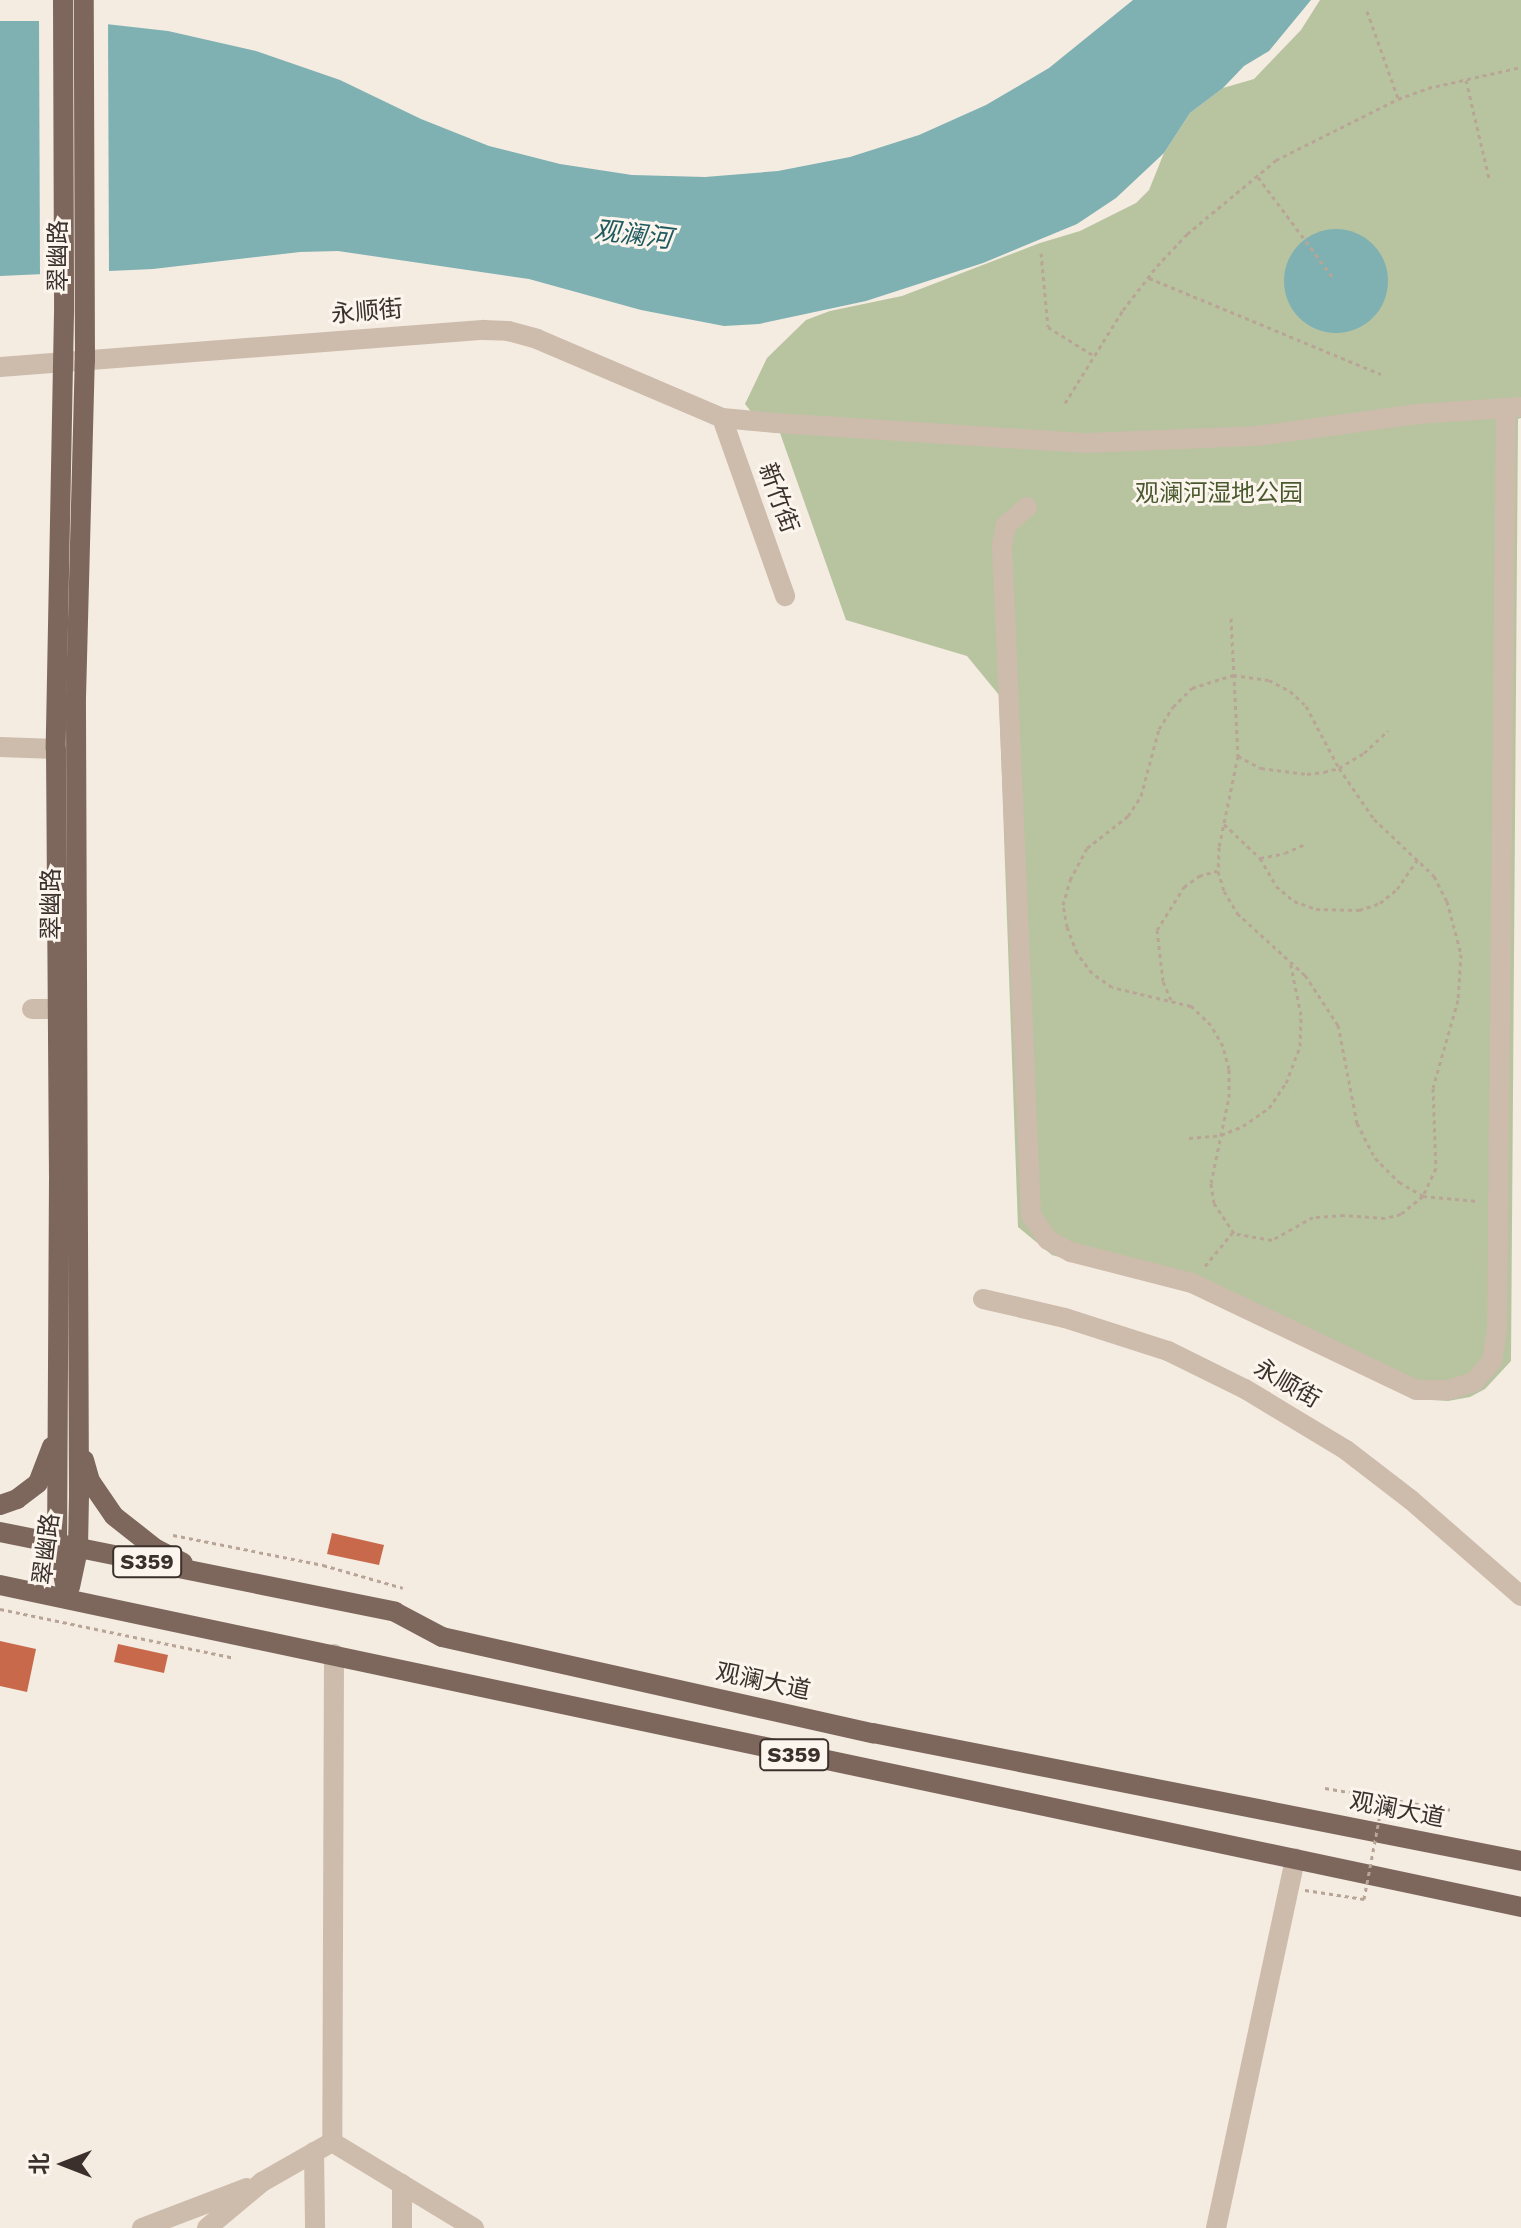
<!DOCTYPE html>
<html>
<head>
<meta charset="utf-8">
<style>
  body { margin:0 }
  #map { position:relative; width:1521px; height:2228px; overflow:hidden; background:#f4ebe1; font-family:"Work Sans","Noto Sans SC",sans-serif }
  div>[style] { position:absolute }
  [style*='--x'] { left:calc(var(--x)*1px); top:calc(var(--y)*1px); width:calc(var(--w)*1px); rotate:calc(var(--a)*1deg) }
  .green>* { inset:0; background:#b8c4a0 }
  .water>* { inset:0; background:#7fb0b2 }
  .round { border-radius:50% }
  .pier>* { inset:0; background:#f4ebe1 }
  .building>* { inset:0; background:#c8694b }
  .path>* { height:3px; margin-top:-1.5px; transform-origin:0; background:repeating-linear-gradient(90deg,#b9a596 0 4px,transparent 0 8px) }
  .minor>* { height:20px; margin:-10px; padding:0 10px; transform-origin:10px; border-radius:10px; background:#cdbbac }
  .major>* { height:20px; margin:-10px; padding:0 10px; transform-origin:10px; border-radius:10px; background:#7d675c }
  .path-bridge>* { height:3px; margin-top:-1.5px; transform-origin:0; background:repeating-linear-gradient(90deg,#b9a596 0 4px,transparent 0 8px) }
  span { translate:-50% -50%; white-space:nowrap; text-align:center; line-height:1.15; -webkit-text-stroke:6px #fbf5ee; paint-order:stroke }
  .shield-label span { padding:2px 6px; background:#fbf5ee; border:2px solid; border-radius:6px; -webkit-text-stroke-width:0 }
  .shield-label { font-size:22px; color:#3b302b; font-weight:700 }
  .street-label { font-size:24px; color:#3b302b }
  .park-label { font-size:24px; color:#4a5a2e }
  .water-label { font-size:26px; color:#1f5a5e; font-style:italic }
  .north { position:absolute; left:24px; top:2124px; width:80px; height:80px; -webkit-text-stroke:6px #fbf5ee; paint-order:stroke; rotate:270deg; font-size:22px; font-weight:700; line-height:32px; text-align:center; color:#3b302b }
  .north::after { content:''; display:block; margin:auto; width:28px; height:36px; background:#3b302b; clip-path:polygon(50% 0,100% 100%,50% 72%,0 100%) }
</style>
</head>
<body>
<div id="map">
  <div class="green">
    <i style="clip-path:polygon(1320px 0,1521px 0,1521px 418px,1518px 419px,1511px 1361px,1485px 1389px,1470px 1397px,1448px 1401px,1414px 1399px,1198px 1294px,1052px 1255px,1018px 1227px,999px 695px,967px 656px,846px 620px,774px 416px,753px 414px,745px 404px,767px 358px,806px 320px,830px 311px,902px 296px,1040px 243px,1080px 231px,1136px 203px,1149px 190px,1164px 153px,1190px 113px,1223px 88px,1254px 79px,1301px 30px)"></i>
  </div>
  <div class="water">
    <i style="clip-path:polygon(1133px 0,1311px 0,1269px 51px,1244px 66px,1223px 88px,1190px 113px,1164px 153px,1116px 198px,1077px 224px,983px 263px,866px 301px,759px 324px,724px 326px,641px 310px,529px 279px,338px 251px,300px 252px,153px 269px,0 276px,0 21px,79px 21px,168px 31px,256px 51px,340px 80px,421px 119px,489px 146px,560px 164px,632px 175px,705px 177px,778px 171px,850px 157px,919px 135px,986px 105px,1049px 68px)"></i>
    <i class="round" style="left:1284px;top:229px;width:104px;height:104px"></i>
  </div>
  <div class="pier">
    <i style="clip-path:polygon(39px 17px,108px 20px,109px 275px,40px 278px)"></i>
  </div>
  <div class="building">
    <i style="clip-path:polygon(332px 1533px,384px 1545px,379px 1565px,327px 1554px)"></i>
    <i style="clip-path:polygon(0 1641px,36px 1649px,27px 1692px,0 1686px)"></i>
    <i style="clip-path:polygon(118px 1644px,168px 1655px,164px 1673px,114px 1662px)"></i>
  </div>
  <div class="path">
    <i style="--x:1367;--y:11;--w:92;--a:70.4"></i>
    <i style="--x:1466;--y:80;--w:101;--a:76.8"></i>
    <i style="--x:1258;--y:177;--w:127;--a:53.3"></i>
    <i style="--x:1041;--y:253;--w:74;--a:84.6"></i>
    <i style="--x:1048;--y:327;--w:53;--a:31.9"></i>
    <i style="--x:1149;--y:278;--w:251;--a:22.5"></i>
    <i style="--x:1065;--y:403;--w:110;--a:-58.1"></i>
    <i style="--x:1123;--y:310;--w:56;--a:-52.3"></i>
    <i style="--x:1157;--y:266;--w:44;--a:-46.8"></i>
    <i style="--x:1187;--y:234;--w:116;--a:-39.7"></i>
    <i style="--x:1276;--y:160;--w:136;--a:-26.6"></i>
    <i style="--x:1398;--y:99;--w:32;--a:-20"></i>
    <i style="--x:1428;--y:88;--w:95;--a:-12.7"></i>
    <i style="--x:1231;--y:618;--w:138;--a:87.1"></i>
    <i style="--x:1238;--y:756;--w:93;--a:101.8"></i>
    <i style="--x:1219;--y:847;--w:24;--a:92"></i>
    <i style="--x:1218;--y:871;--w:21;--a:73"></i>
    <i style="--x:1224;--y:891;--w:26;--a:59"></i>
    <i style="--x:1237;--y:913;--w:92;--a:42.4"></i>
    <i style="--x:1305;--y:975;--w:60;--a:56.6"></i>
    <i style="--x:1338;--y:1025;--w:100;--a:79"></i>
    <i style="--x:1357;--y:1123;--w:39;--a:63"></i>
    <i style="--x:1375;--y:1158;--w:34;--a:45"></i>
    <i style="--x:1399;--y:1182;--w:28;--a:30"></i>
    <i style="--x:1423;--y:1196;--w:55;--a:5.2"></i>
    <i style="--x:1233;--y:675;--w:36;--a:8"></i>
    <i style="--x:1269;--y:680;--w:24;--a:28"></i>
    <i style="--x:1290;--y:691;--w:22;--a:43"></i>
    <i style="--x:1306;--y:706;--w:70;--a:62"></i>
    <i style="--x:1339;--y:768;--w:62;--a:55.5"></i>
    <i style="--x:1374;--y:819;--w:83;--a:43.5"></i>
    <i style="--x:1434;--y:876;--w:28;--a:63"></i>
    <i style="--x:1447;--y:901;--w:55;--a:75.2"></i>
    <i style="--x:1461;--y:954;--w:46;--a:93.7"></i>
    <i style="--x:1458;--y:1000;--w:91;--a:105.9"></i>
    <i style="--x:1433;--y:1088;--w:80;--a:87.9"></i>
    <i style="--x:1436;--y:1168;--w:31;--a:115"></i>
    <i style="--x:1423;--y:1196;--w:28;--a:141"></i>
    <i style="--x:1401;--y:1214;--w:16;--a:166"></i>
    <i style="--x:1385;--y:1218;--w:41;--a:-175.8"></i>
    <i style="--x:1344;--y:1215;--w:31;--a:176"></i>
    <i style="--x:1313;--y:1217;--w:47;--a:150.7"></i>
    <i style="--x:1272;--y:1240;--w:39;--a:-170"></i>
    <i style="--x:1234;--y:1233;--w:36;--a:-124"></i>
    <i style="--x:1214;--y:1203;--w:20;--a:-99"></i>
    <i style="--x:1211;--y:1183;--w:88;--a:-78.2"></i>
    <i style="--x:1229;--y:1097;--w:28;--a:-90"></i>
    <i style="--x:1229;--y:1069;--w:24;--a:-105"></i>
    <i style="--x:1223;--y:1046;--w:24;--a:-120"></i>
    <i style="--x:1211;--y:1025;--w:28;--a:-136"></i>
    <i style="--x:1191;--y:1006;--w:81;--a:-166.5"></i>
    <i style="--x:1112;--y:987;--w:24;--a:-145"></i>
    <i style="--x:1092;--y:973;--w:25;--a:-127"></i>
    <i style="--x:1077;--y:953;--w:28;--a:-111"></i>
    <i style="--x:1067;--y:927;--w:22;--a:-100"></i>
    <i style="--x:1063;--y:905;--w:26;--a:-74"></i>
    <i style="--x:1070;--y:880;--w:36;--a:-62"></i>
    <i style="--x:1087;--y:848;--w:52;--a:-38"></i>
    <i style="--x:1128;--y:816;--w:24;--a:-57"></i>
    <i style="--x:1141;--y:796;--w:69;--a:-75"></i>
    <i style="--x:1159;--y:729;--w:26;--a:-58"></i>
    <i style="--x:1173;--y:707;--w:27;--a:-45"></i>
    <i style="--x:1192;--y:688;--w:43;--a:-17.6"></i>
    <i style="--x:1238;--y:756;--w:26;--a:28"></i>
    <i style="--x:1261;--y:768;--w:46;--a:7.4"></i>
    <i style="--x:1307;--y:774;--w:17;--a:-7"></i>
    <i style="--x:1324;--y:772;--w:16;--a:-15"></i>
    <i style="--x:1339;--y:768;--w:29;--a:-31"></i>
    <i style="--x:1364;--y:753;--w:33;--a:-43"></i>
    <i style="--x:1224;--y:824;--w:50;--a:43.4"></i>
    <i style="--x:1260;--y:858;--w:32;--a:60"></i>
    <i style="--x:1276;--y:886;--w:23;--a:40"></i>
    <i style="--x:1294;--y:901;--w:23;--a:20"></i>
    <i style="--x:1316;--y:909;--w:43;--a:1.3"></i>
    <i style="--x:1359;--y:910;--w:22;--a:-18"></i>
    <i style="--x:1380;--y:903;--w:22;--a:-39"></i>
    <i style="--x:1397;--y:889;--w:37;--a:-55"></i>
    <i style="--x:1260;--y:858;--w:25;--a:-11"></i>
    <i style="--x:1285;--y:853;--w:22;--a:-24"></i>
    <i style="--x:1171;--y:1000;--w:21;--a:-113"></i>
    <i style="--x:1163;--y:981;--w:51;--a:-96.7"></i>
    <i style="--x:1157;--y:930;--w:51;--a:-57.9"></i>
    <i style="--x:1184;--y:887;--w:19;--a:-36"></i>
    <i style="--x:1199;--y:876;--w:19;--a:-16"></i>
    <i style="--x:1189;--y:1138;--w:32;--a:-5"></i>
    <i style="--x:1221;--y:1135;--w:24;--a:-22"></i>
    <i style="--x:1243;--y:1126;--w:32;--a:-35"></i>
    <i style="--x:1269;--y:1108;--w:30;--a:-56"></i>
    <i style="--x:1286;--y:1083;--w:40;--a:-69"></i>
    <i style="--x:1300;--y:1046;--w:31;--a:-88"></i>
    <i style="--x:1301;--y:1015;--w:55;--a:-101.5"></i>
    <i style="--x:1205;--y:1266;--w:44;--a:-50.5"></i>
    <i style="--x:173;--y:1535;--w:153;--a:11.3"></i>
    <i style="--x:323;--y:1565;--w:83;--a:16"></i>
    <i style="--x:0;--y:1609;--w:240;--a:11.8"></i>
    <i style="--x:1325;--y:1788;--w:59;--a:9.8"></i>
  </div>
  <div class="minor">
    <i style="--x:0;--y:367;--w:484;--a:-4.4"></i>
    <i style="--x:483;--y:330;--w:25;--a:2"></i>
    <i style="--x:508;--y:331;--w:30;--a:15"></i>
    <i style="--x:537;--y:339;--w:201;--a:23.1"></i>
    <i style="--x:722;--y:418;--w:54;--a:5.3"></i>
    <i style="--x:776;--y:423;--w:312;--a:3.7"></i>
    <i style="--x:1087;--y:443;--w:170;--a:-2.4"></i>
    <i style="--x:1257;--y:436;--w:162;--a:-7.8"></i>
    <i style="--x:1417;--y:414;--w:104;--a:-3.9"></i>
    <i style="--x:722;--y:418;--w:189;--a:70.5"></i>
    <i style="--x:1027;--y:507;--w:28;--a:139"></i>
    <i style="--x:1006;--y:525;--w:20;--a:101"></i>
    <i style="--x:1002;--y:545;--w:671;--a:87.52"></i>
    <i style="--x:1031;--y:1215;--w:30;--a:56"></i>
    <i style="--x:1048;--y:1240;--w:26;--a:28"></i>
    <i style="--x:1071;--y:1252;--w:125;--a:14.4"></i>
    <i style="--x:1192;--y:1283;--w:248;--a:25.5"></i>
    <i style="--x:1416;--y:1390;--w:32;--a:0"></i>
    <i style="--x:1448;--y:1390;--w:27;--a:-17"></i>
    <i style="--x:1474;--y:1382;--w:28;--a:-49"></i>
    <i style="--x:1492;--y:1361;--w:30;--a:-81"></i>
    <i style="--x:1497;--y:1331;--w:923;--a:-89.44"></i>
    <i style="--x:0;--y:747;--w:56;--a:2"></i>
    <i style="--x:32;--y:1009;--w:42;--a:0"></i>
    <i style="--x:983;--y:1299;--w:84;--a:13"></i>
    <i style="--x:1065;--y:1318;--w:108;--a:17.8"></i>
    <i style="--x:1168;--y:1351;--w:86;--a:26.3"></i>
    <i style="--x:1245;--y:1389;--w:118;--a:31.1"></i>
    <i style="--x:1346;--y:1450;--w:82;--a:37.6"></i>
    <i style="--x:1411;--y:1500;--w:146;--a:41.1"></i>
    <i style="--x:334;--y:1654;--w:488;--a:90.2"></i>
    <i style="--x:332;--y:2142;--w:166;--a:31.2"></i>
    <i style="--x:314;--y:2152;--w:76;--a:89.2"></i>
    <i style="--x:402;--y:2184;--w:44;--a:90"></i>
    <i style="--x:142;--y:2228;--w:112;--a:-20.9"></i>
    <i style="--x:207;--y:2228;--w:72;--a:-39.9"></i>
    <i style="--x:262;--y:2182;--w:81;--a:-29.7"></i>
    <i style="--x:1216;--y:2228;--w:378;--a:-77.9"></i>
  </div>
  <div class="major">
    <i style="--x:63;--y:0;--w:313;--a:89.8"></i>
    <i style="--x:64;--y:313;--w:436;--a:91.1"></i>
    <i style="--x:56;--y:749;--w:427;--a:89.6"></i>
    <i style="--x:59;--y:1176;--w:368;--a:90.3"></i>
    <i style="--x:57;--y:1544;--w:56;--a:78.7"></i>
    <i style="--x:84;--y:1460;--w:22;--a:74"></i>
    <i style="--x:90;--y:1481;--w:42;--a:55.6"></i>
    <i style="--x:114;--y:1516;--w:53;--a:38.2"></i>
    <i style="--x:156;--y:1549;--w:30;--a:27"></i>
    <i style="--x:0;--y:1505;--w:18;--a:-19"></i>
    <i style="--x:17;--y:1499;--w:26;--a:-37"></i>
    <i style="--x:38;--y:1483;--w:39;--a:-69"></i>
    <i style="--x:0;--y:1532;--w:403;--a:11.4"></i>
    <i style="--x:395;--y:1612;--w:53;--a:28"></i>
    <i style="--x:442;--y:1637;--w:442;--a:12.6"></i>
    <i style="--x:873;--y:1733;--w:661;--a:11.17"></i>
    <i style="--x:0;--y:1585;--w:1555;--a:11.95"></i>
    <i style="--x:70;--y:1587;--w:40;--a:-78"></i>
    <i style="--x:78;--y:1548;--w:52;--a:-88.9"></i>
    <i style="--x:79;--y:1496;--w:799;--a:-90.22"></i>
    <i style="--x:76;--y:697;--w:336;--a:-88.5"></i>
    <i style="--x:85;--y:361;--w:361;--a:-90.2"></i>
  </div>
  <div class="path-bridge">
    <i style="--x:1305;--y:1890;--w:60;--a:8.7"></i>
    <i style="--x:1364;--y:1899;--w:103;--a:-79.3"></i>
    <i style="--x:1383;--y:1798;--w:70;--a:9.9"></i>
  </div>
  <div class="shield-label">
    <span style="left:147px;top:1562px">S359</span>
    <span style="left:794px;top:1755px">S359</span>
  </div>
  <div class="street-label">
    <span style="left:59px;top:256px;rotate:-90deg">翠幽路</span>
    <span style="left:367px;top:312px;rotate:-5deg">永顺街</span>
    <span style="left:778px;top:498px;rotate:70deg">新竹街</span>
    <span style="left:52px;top:904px;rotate:-90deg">翠幽路</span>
    <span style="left:1287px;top:1384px;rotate:30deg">永顺街</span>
    <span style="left:47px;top:1549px;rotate:-83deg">翠幽路</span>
    <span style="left:763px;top:1682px;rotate:12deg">观澜大道</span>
    <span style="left:1397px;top:1810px;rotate:11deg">观澜大道</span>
  </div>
  <div class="park-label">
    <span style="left:1219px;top:494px">观澜河湿地公园</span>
  </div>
  <div class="water-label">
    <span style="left:633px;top:235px;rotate:7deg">观澜河</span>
  </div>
  <div class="north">北</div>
</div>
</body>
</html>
